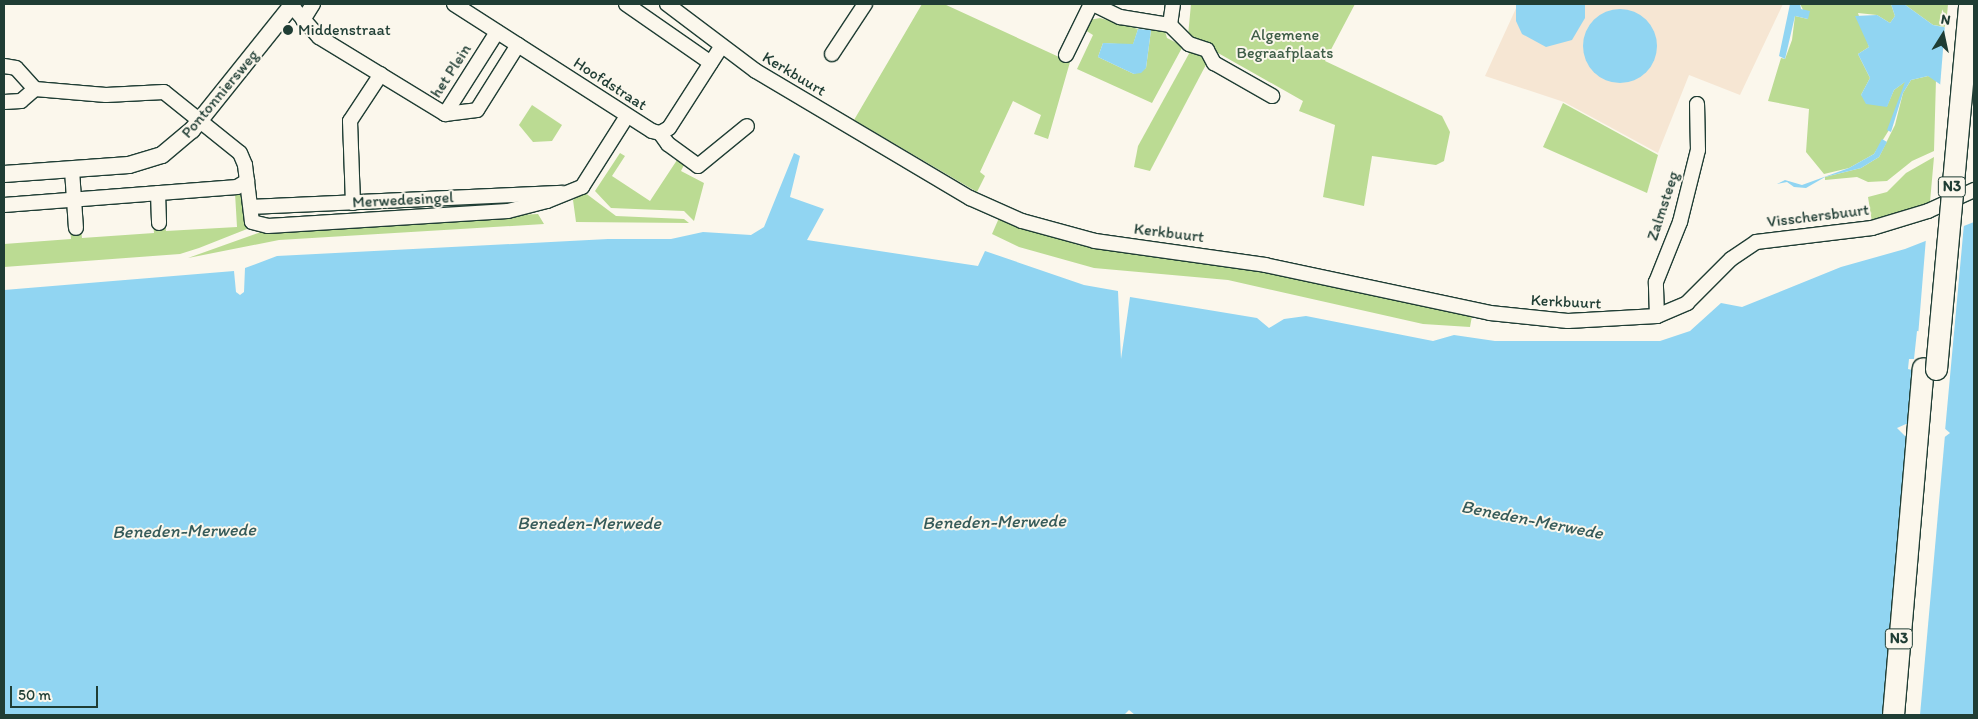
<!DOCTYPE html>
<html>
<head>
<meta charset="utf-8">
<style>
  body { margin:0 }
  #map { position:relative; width:1978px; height:719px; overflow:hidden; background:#fbf7ec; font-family:Itim,sans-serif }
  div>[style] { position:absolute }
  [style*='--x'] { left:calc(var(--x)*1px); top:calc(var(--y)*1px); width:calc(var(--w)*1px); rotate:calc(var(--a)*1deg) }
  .built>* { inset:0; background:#f6e6d3 }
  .green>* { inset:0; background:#bbdb93 }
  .water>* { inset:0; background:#91d5f2 }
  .round { border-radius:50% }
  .pier>* { inset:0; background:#fbf7ec }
  .roads { filter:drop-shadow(1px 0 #1f3d34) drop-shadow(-1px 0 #1f3d34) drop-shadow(0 1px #1f3d34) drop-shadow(0 -1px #1f3d34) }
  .minor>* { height:14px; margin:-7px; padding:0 7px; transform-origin:7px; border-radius:7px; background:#fbf7ec }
  .tertiary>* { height:16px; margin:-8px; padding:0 8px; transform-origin:8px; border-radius:8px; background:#fbf7ec }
  .primary>* { height:21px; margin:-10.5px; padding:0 10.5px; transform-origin:10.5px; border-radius:10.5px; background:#fbf7ec }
  .bridges { filter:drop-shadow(1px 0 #1f3d34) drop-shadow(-1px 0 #1f3d34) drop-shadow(0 1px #1f3d34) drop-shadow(0 -1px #1f3d34) }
  .primary-bridge>* { height:21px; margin:-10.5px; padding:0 10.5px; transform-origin:10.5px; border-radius:10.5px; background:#fbf7ec }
  .dots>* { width:14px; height:14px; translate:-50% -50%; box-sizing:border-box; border:2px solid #fbf7ec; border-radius:50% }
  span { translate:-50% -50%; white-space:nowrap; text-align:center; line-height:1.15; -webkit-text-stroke:4px #fbf7ec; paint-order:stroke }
  .shield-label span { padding:1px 4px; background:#fbf7ec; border:1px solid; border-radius:4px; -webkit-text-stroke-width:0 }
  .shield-label { font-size:15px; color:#1f3d34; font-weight:700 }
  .poi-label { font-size:16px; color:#1f3d34 }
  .left { translate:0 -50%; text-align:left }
  .park-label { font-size:16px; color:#3e5d47 }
  .street-label { font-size:16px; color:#1f3d34 }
  .water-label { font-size:18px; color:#365b5a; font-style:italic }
  .frame { position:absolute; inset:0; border:5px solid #1f3d34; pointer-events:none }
  .north { position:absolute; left:1918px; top:10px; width:50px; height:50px; -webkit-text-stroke:4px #fbf7ec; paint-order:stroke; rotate:10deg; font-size:14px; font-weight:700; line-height:20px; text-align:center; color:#1f3d34 }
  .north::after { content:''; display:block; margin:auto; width:18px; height:22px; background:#1f3d34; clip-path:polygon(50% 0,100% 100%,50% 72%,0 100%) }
  .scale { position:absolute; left:10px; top:686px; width:88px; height:22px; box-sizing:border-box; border:2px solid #1f3d34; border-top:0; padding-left:6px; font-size:15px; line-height:18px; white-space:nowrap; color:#1f3d34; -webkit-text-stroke:4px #fbf7ec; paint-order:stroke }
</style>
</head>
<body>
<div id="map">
  <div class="built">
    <i style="clip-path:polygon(1518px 4px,1783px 4px,1740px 95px,1689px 75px,1658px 153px,1564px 102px,1485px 76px)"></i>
  </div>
  <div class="green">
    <i style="clip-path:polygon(922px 4px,944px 4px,1070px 62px,1048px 139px,1034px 134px,1041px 115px,1013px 101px,980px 172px,985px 176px,977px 192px,854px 120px)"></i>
    <i style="clip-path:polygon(1191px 4px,1355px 4px,1325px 61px,1442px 116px,1450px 132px,1444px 161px,1436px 165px,1372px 156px,1364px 206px,1323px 197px,1335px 125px,1299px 111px,1303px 101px,1188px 36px)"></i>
    <i style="clip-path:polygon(1800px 4px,1891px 4px,1895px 16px,1890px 23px,1877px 15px,1858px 13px,1869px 47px,1858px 54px,1870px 78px,1861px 95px,1887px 106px,1894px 90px,1906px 81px,1889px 130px,1874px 154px,1849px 168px,1824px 174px,1806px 152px,1809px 109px,1768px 101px,1781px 58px,1785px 59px,1792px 40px,1795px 16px,1808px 19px)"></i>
    <i style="clip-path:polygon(1904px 4px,1948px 4px,1946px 27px,1933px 25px)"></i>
    <i style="clip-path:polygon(1100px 18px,1138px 29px,1133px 45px,1103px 43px,1098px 57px,1134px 74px,1146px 68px,1151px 30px,1165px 31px,1167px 38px,1183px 46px,1152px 103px,1077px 69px,1093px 35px,1085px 30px,1089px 20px)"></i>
    <i style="clip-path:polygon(1191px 50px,1209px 59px,1150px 171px,1134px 167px,1138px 146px)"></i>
    <i style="clip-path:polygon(1928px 76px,1936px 79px,1934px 151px,1912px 161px,1887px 181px,1868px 182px,1857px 177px,1825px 180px,1825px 177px,1861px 168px,1879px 157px,1895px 125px,1903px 93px,1911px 80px)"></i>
    <i style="clip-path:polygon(1563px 103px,1658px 155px,1647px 193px,1543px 147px)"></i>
    <i style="clip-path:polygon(532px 105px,562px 125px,552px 141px,533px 142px,519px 125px)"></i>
    <i style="clip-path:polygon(620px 153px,625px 156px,612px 176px,650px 201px,679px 157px,685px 163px,681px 171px,704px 183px,694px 221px,684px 211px,611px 208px,595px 191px)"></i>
    <i style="clip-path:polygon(1934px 157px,1930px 202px,1872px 222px,1868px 197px,1887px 192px,1906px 173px)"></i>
    <i style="clip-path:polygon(243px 190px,247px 229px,199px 248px,180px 254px,4px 267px,4px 244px,71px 239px,70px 228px,81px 228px,82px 238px,154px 233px,153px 221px,165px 220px,166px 231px,237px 227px,235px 193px)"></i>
    <i style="clip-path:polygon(584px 192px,616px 216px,684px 219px,689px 223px,576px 222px,573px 200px)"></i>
    <i style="clip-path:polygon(538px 214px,544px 224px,279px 240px,188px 258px,275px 227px)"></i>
    <i style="clip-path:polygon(999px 218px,1078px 245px,1270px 273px,1472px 316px,1470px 327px,1423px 324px,1228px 280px,1094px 268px,1019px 247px,992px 234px)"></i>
  </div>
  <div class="water">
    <i style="clip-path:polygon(1516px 4px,1585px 4px,1585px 18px,1572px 40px,1546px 47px,1522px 34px,1516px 21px)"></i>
    <i style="clip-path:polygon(1790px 4px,1800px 4px,1801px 9px,1810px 11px,1808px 19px,1795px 16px,1785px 59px,1779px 56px)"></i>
    <i style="clip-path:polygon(1891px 4px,1904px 4px,1933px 25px,1974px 33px,1941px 85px,1928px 76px,1911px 80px,1903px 93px,1891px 132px,1887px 130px,1905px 82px,1894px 90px,1887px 107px,1866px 104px,1861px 95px,1870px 78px,1858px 54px,1869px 47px,1855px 16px,1877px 15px,1890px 23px,1895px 16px)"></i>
    <i class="round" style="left:1583px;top:9px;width:74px;height:74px"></i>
    <i style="clip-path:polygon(1138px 29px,1151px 30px,1146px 68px,1141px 73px,1134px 74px,1098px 57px,1103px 43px,1133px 44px)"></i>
    <i style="clip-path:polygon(1882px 139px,1887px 142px,1879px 157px,1861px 168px,1825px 177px,1806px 188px,1794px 187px,1787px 182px,1777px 184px,1785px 180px,1802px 185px,1849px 168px,1874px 154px)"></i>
    <i style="clip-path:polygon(evenodd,794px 153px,800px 156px,790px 197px,824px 209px,807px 240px,978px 266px,985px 251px,1084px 285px,1118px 291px,1121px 359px,1130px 297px,1257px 318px,1269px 328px,1284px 319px,1306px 316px,1433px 341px,1454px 335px,1495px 341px,1660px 341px,1690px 331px,1721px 303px,1742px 307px,1841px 267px,1905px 249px,1974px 222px,1974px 715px,1135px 715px,1129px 710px,1124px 715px,4px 715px,4px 290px,234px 271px,236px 292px,240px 295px,244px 292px,245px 268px,277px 256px,608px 239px,671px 239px,703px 232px,751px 235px,764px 227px,794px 153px,1917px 331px,1949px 336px,1916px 371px,1908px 369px,1909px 359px,1914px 359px,1917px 331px,794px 153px,1906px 424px,1943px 427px,1950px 433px,1942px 439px,1905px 436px,1897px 428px,1906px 424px)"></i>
  </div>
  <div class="pier">
    <i style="clip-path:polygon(1945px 25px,1974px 31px,1974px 91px,1940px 87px)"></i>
    <i style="clip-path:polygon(1964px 224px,1945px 431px,1910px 427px,1915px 367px,1943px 371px,1946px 335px,1919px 333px,1916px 361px,1926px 238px)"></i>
    <i style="clip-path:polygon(1909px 433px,1945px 435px,1920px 715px,1884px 715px)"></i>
  </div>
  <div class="roads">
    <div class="minor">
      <i style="--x:290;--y:4;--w:44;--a:48.7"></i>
      <i style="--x:319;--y:37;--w:148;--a:31.4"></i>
      <i style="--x:454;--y:4;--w:235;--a:32.7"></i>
      <i style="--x:652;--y:131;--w:8;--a:14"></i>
      <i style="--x:660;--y:133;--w:10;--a:-29"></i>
      <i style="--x:669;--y:128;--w:96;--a:-57.3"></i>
      <i style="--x:626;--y:4;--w:103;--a:34.8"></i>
      <i style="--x:667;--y:4;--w:111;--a:37"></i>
      <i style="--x:756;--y:71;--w:249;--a:30.7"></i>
      <i style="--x:970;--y:198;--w:57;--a:23.9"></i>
      <i style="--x:1022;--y:221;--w:76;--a:15.3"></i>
      <i style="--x:1095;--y:241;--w:172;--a:8"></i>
      <i style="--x:1265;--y:265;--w:230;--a:12"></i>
      <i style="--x:1490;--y:313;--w:78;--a:5.9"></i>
      <i style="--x:1568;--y:321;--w:89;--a:-3.2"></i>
      <i style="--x:1657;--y:316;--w:33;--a:-23"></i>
      <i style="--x:1687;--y:303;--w:62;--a:-45"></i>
      <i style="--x:1731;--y:259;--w:30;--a:-34"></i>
      <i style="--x:1756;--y:242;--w:117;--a:-6.9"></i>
      <i style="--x:1872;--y:228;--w:59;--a:-16.9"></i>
      <i style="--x:1928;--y:211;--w:51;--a:-24.5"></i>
      <i style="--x:1093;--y:4;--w:30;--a:26"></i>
      <i style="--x:1120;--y:17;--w:51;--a:9.1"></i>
      <i style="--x:303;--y:20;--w:19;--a:-58"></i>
      <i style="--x:1170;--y:25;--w:27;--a:45"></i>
      <i style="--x:1189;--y:44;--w:19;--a:18"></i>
      <i style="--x:1207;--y:50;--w:15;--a:62"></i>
      <i style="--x:1214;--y:63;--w:67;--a:29.6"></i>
      <i style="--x:1170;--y:25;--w:21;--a:-82"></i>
      <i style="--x:497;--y:32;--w:97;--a:122.4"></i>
      <i style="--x:445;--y:114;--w:32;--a:-7"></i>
      <i style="--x:477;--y:110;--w:77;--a:-57.8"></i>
      <i style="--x:832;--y:54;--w:60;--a:-56.6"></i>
      <i style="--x:1066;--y:55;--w:57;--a:-63.9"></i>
      <i style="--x:4;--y:66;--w:12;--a:9"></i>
      <i style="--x:16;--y:68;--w:28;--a:48"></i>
      <i style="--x:4;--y:102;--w:17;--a:-3"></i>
      <i style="--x:21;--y:101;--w:18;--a:-41"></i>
      <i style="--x:35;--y:89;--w:71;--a:4.8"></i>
      <i style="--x:106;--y:95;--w:58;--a:-3"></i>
      <i style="--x:164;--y:92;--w:97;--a:38.8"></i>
      <i style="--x:240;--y:153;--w:13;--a:67"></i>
      <i style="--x:245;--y:165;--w:57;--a:83"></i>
      <i style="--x:252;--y:222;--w:16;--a:14"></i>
      <i style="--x:268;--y:226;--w:240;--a:-3.6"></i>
      <i style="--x:508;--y:211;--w:40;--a:-14.4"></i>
      <i style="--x:547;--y:201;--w:38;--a:-22"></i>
      <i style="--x:582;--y:187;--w:84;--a:-57.6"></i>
      <i style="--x:660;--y:133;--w:14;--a:54"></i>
      <i style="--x:668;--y:144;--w:37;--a:36"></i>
      <i style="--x:698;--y:166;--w:63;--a:-39.2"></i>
      <i style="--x:72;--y:170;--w:58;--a:86.1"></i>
      <i style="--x:158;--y:193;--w:30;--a:88"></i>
      <i style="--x:353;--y:203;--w:82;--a:-92.1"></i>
      <i style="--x:350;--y:121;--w:56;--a:-56.6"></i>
      <i style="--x:4;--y:205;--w:234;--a:-4.4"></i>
      <i style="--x:237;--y:187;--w:12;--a:-31"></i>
      <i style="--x:251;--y:207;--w:311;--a:-2.6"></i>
      <i style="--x:1657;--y:316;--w:34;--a:-92"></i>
      <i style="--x:1656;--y:282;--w:65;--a:-68.2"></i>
      <i style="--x:1680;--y:222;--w:74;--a:-76"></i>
      <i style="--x:1698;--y:150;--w:46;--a:-91.2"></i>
    </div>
    <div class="tertiary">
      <i style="--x:4;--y:174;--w:125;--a:-4.1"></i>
      <i style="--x:129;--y:165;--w:34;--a:-17"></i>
      <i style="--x:162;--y:155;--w:39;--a:-40"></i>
      <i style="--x:192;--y:130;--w:161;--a:-51.3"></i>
    </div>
    <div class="primary">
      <i style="--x:1893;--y:715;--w:348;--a:-85.1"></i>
    </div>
  </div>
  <div class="bridges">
    <div class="primary-bridge">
      <i style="--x:1936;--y:369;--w:366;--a:-84.8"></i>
    </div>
  </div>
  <div class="dots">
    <i style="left:288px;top:30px;background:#1f3d34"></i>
  </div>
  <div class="shield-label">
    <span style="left:1952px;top:187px">N3</span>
    <span style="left:1899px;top:639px">N3</span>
  </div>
  <div class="poi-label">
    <span class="left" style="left:298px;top:30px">Middenstraat</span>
  </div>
  <div class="park-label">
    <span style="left:1285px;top:44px">Algemene<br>Begraafplaats</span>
  </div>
  <div class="street-label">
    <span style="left:451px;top:71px;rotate:-57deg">het Plein</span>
    <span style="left:794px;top:74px;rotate:31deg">Kerkbuurt</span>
    <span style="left:610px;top:84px;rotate:33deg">Hoofdstraat</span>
    <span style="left:220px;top:94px;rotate:-50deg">Pontonniersweg</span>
    <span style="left:403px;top:200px;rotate:-3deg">Merwedesingel</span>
    <span style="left:1663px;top:206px;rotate:-72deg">Zalmsteeg</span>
    <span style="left:1818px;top:216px;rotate:-7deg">Visschersbuurt</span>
    <span style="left:1169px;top:233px;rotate:7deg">Kerkbuurt</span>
    <span style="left:1566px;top:302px;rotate:3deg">Kerkbuurt</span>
  </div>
  <div class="water-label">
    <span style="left:1532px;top:520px;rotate:11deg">Beneden-Merwede</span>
    <span style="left:994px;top:522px;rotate:-1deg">Beneden-Merwede</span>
    <span style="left:589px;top:523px">Beneden-Merwede</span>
    <span style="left:184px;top:531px;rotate:-1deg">Beneden-Merwede</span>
  </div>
  <div class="frame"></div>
  <div class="north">N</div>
  <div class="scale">50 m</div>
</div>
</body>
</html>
